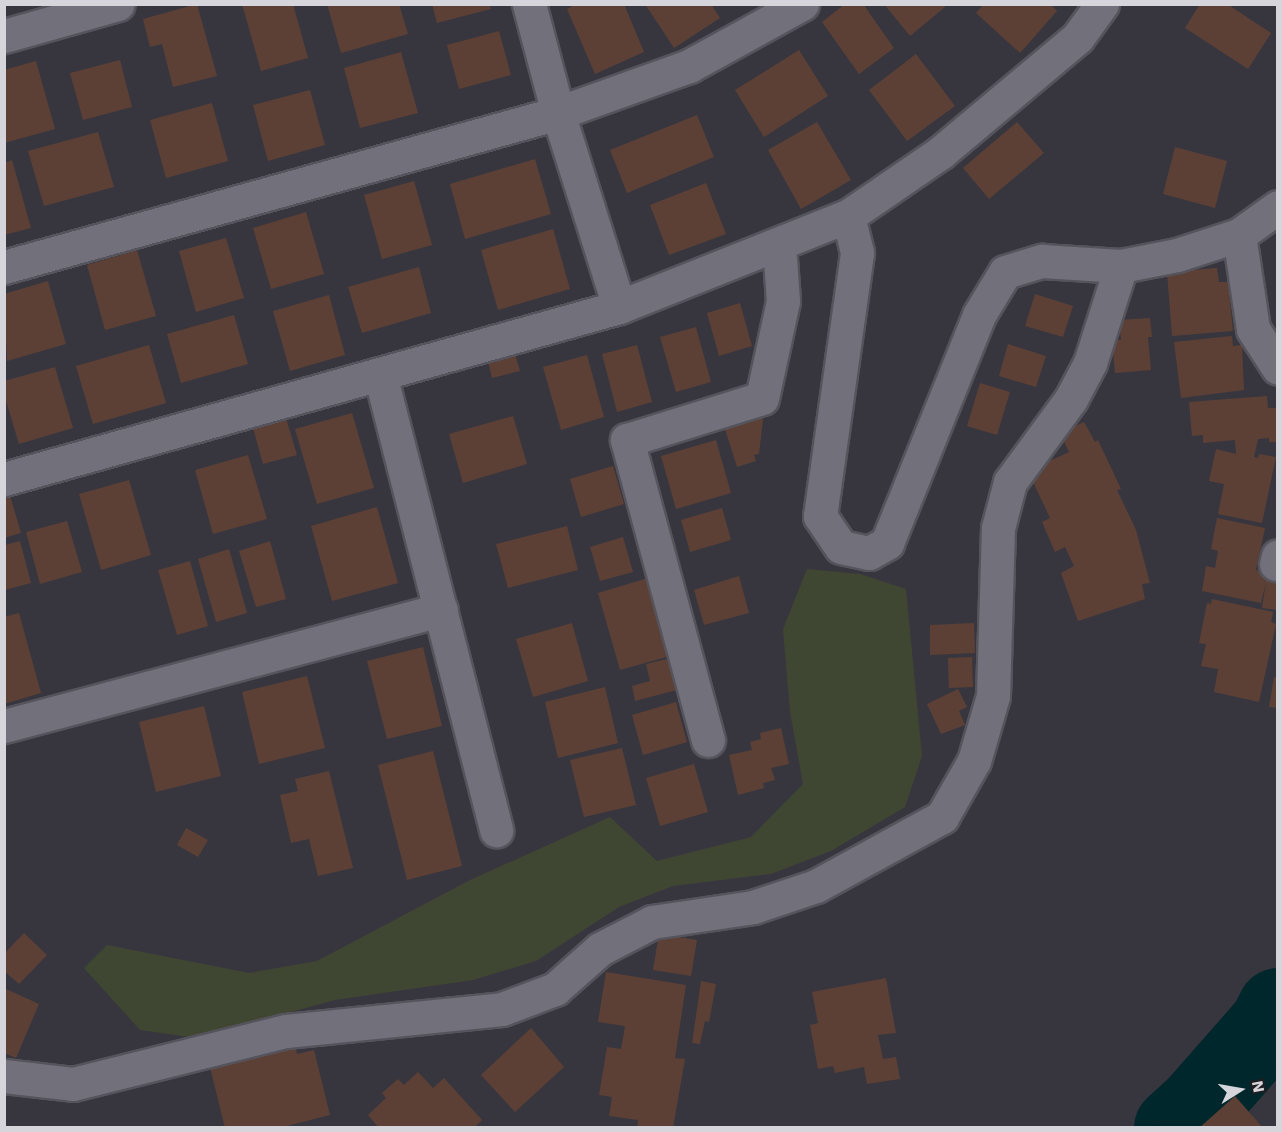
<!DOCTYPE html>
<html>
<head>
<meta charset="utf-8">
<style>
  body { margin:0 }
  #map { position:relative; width:1282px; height:1132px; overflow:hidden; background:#37363f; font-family:"Work Sans",sans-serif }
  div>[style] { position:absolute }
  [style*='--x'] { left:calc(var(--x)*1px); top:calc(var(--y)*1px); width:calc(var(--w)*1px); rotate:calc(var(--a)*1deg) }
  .green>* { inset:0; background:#3f4732 }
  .river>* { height:82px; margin:-41px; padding:0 41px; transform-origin:41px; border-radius:41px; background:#00272b }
  .building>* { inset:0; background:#5c4036 }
  .roads { filter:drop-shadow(2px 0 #55545c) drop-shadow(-2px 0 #55545c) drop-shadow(0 2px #55545c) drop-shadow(0 -2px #55545c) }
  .street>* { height:33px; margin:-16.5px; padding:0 16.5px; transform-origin:16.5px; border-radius:16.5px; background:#72707b }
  span { translate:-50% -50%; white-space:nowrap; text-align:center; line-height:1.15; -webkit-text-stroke:5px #1e1e22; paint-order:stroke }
  .frame { position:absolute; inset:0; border:6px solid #d5d5db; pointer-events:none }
  .north { position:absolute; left:1210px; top:1060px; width:60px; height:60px; -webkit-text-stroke:4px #1e1e22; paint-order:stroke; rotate:79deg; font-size:16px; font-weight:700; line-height:24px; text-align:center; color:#d5d5db }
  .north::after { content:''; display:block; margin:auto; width:21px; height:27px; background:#d5d5db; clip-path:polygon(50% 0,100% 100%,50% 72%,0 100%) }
</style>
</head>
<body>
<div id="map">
  <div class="green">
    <i style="clip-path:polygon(807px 569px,860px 574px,906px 589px,922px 756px,905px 807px,831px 851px,771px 874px,673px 886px,619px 907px,536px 961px,473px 980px,335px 1000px,196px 1038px,140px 1030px,84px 968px,107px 945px,249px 973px,317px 961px,470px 880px,610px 817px,657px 861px,751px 837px,803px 784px,790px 712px,783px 629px)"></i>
  </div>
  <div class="river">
    <i style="--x:1175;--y:1128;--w:31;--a:-42"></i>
    <i style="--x:1198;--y:1107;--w:109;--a:-48.7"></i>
    <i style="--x:1270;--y:1025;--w:18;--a:-63"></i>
  </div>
  <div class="building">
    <i style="clip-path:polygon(197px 4px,217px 76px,173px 87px,162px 44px,150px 47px,143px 19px)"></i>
    <i style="clip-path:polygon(242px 4px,293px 4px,308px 58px,261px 71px)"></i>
    <i style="clip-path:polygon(327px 4px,399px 4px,408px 34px,341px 53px)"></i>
    <i style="clip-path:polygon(432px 4px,489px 4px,491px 9px,437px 23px)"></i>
    <i style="clip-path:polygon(577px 4px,624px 4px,644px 52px,595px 74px,567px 9px)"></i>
    <i style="clip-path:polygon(645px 4px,711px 4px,720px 18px,674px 48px)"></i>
    <i style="clip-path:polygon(845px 4px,863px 4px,894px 48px,859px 74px,822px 22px)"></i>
    <i style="clip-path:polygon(884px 4px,943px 4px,945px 7px,910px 36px)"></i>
    <i style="clip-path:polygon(984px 4px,1050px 4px,1057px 11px,1020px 53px,976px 13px)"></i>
    <i style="clip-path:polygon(1200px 4px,1227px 4px,1271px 33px,1248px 69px,1185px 28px)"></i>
    <i style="clip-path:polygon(499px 31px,511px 75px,459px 89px,447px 45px)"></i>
    <i style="clip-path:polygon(799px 50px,828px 96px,764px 137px,735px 90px)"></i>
    <i style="clip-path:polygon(401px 52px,418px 113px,360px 128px,344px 68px)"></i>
    <i style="clip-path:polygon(916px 54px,955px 106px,907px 141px,869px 90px)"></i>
    <i style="clip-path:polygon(120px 60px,132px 107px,83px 120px,70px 73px)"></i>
    <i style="clip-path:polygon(36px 61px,55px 129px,4px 143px,4px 70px)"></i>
    <i style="clip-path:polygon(310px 90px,325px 145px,268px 161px,253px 105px)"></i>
    <i style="clip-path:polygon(212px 103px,228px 161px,166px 178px,150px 120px)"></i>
    <i style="clip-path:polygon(697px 115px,714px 157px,627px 193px,610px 150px)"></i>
    <i style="clip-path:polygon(817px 122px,851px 180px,801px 209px,768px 150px)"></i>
    <i style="clip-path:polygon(1017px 122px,1044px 153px,989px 199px,963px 168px)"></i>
    <i style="clip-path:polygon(98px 132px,114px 187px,44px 206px,28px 151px)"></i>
    <i style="clip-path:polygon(1175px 147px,1227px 161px,1215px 208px,1163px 194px)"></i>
    <i style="clip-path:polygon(535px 159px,551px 214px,465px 239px,450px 184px)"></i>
    <i style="clip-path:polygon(12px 160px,31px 228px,4px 235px,4px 163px)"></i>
    <i style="clip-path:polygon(414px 181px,432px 245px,382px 259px,364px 195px)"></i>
    <i style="clip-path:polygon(706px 183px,726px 234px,669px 255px,650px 205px)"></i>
    <i style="clip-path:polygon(306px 212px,324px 274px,271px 289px,253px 228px)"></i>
    <i style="clip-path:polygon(553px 229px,570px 289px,498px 310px,481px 250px)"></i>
    <i style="clip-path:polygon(226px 238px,244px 298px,196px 312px,179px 251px)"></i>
    <i style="clip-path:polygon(137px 250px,156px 316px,105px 330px,87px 265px)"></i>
    <i style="clip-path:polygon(419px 267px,431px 313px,362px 333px,348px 287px)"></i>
    <i style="clip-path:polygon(1217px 268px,1219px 282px,1228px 282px,1233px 331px,1172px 336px,1167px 272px)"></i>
    <i style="clip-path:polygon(48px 281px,66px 344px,7px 361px,4px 294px)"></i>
    <i style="clip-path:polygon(1035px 294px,1073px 306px,1063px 337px,1025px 326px)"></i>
    <i style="clip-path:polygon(329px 295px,345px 355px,290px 371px,273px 311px)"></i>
    <i style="clip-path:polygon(740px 303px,752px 346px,719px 356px,707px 313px)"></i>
    <i style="clip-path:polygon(234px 315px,248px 364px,181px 383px,167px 334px)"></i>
    <i style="clip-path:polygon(1150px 318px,1152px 337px,1148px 337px,1151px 370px,1115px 373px,1112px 340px,1121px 340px,1119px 320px)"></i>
    <i style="clip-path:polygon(696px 327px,711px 382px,676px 392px,660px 337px)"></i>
    <i style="clip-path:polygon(1232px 336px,1233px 346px,1242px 345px,1244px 390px,1181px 398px,1174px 342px)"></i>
    <i style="clip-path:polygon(1008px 344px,1046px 356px,1036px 387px,999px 376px)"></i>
    <i style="clip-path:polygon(149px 345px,166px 403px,93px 424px,76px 366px)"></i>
    <i style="clip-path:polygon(637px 345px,652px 402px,617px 412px,602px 354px)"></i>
    <i style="clip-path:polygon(515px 354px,520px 371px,492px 378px,488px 361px)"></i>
    <i style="clip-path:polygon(587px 355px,604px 417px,561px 430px,543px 367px)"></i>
    <i style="clip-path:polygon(55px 367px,73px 428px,19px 444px,4px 394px,4px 381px)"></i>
    <i style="clip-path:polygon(980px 383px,1010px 392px,997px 435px,967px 426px)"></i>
    <i style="clip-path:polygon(1267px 396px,1268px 408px,1278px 408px,1278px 442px,1269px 442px,1269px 438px,1258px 439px,1254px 457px,1258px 458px,1259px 454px,1276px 457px,1262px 523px,1218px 514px,1224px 484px,1209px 481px,1216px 449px,1236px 454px,1235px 440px,1203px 443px,1203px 435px,1192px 436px,1189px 402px)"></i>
    <i style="clip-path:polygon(758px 403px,763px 419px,759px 454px,754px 455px,756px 461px,737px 467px,725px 429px,730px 427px,725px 413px)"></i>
    <i style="clip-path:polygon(352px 413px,374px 488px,317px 504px,295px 429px)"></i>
    <i style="clip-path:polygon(513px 416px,527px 464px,463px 483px,449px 434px)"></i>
    <i style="clip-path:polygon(286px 418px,297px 455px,263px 464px,253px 428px)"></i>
    <i style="clip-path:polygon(1084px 422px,1095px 442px,1098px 440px,1121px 489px,1117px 490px,1136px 530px,1150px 583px,1142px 584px,1145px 599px,1078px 621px,1061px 573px,1074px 566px,1065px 547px,1055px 552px,1042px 522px,1050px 518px,1028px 471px,1069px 452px,1060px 433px)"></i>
    <i style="clip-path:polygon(716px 440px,731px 493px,676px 509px,661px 456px)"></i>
    <i style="clip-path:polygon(248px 455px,267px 519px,213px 534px,195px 470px)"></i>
    <i style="clip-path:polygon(613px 466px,624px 504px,581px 517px,570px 479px)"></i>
    <i style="clip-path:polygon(129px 480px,151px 555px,101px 570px,79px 494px)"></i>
    <i style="clip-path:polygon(9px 492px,21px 533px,4px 538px,4px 493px)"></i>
    <i style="clip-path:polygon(377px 507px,398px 583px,332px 601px,311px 526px)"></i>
    <i style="clip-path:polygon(722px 508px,731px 540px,690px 552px,681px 520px)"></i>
    <i style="clip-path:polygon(1217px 518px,1265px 528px,1256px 570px,1278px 575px,1278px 610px,1262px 608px,1266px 582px,1261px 603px,1202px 591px,1206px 566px,1215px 568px,1218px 551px,1211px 549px)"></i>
    <i style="clip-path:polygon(67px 521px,82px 572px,40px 584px,26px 532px)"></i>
    <i style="clip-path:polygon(567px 526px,578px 570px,508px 588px,496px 544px)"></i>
    <i style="clip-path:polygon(623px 537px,633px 572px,600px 581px,590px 547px)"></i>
    <i style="clip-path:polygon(20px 541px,31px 583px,5px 590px,5px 545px)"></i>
    <i style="clip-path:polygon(270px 541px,286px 599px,256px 607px,239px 551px)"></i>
    <i style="clip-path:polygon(229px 549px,247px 613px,216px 622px,198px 559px)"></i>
    <i style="clip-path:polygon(190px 561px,208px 626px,177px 635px,158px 570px)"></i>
    <i style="clip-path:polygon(739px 576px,749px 613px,704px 625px,694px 590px)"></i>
    <i style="clip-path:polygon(648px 578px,670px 656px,620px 670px,598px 593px)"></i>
    <i style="clip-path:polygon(1212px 599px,1273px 612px,1271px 622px,1276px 624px,1259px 702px,1214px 692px,1218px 669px,1201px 666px,1206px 644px,1199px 643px,1207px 603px,1211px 604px)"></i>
    <i style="clip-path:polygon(19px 613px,41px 693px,4px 704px,4px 617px)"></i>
    <i style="clip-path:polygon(572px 623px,588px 681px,533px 697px,516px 639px)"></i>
    <i style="clip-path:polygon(974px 623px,975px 653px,930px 655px,930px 625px)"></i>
    <i style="clip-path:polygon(423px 647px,442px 726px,387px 739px,367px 661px)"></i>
    <i style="clip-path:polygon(680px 656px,688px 687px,635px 701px,632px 686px,650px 681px,646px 664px)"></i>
    <i style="clip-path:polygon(972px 657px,973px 687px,949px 688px,948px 658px)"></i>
    <i style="clip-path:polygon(307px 676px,325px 748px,259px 764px,242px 692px)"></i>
    <i style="clip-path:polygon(1274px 677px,1278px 678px,1278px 708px,1269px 707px)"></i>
    <i style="clip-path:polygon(605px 687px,618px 743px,558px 758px,545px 702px)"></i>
    <i style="clip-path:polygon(958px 689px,967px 707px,959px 711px,965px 725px,941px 734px,927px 704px)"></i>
    <i style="clip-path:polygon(676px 702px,687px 742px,643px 755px,632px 715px)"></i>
    <i style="clip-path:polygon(204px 706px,221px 776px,156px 792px,139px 722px)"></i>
    <i style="clip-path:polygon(781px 728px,789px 764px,771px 768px,775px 780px,763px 783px,764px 788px,738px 795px,729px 755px,752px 750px,750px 742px,761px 739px,760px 733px)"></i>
    <i style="clip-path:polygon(622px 748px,636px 805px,584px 817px,570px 760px)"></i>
    <i style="clip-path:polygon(433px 751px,462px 866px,407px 880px,378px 765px)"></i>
    <i style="clip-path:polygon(694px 764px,708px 812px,660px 826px,646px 778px)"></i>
    <i style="clip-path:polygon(329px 771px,353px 868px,318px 876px,309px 839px,291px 843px,280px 795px,298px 791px,295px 779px)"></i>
    <i style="clip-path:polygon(186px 828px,208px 840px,198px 857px,177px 845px)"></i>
    <i style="clip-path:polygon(24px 933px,47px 955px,19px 984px,4px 971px,4px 954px)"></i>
    <i style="clip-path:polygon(659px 934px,697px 940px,691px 976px,653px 970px)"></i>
    <i style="clip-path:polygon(606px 972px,686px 985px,675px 1058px,685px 1059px,673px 1128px,637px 1128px,638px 1120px,609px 1116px,612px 1097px,599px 1095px,607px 1047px,621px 1049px,625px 1026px,598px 1022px)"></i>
    <i style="clip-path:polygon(886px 978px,896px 1033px,878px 1035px,883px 1059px,896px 1057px,900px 1079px,867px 1084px,864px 1067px,835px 1073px,833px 1066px,818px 1069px,810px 1025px,818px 1023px,812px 992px)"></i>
    <i style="clip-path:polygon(701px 981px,716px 984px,709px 1022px,705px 1021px,700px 1044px,692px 1043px)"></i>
    <i style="clip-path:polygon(4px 988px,39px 1004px,16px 1058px,4px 1053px)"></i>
    <i style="clip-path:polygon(531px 1028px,564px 1067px,515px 1112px,481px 1075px)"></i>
    <i style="clip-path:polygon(294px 1041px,297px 1054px,314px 1050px,330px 1115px,279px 1128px,225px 1128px,209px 1063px)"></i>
    <i style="clip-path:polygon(418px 1072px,433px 1088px,444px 1078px,482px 1120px,474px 1128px,379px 1128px,368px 1115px,386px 1098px,382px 1093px,398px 1079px,404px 1085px)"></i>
    <i style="clip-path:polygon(1235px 1096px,1263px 1128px,1199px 1128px)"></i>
  </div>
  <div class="roads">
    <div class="street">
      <i style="--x:529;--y:4;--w:113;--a:75.1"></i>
      <i style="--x:558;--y:113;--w:203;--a:72.5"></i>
      <i style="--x:4;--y:36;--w:118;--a:-15.7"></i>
      <i style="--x:848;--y:216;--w:38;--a:76"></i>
      <i style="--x:857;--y:253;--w:266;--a:98"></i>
      <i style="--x:820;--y:516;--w:37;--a:56"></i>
      <i style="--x:841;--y:547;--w:29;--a:12"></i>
      <i style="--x:869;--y:553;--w:21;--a:-29"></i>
      <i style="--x:887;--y:543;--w:246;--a:-68"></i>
      <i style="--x:979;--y:315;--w:50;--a:-58.8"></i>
      <i style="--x:1005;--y:272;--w:39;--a:-17"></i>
      <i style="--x:1042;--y:261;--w:79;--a:3.6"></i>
      <i style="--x:1121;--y:266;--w:57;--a:-11.1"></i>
      <i style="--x:1177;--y:255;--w:65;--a:-17.9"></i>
      <i style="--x:1239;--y:235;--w:48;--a:-35.7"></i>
      <i style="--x:1239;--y:235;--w:95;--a:81.5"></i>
      <i style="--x:1253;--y:329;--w:46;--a:57.3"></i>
      <i style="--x:4;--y:267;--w:575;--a:-15.53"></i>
      <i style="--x:558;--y:113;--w:139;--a:-19.7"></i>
      <i style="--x:689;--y:66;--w:129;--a:-28.8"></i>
      <i style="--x:380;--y:374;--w:471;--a:75.7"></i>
      <i style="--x:4;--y:479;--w:639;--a:-15.62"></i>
      <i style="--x:619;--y:307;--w:246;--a:-21.7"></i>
      <i style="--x:848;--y:216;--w:112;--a:-34.4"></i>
      <i style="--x:940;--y:153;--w:180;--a:-40"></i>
      <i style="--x:1078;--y:37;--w:41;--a:-54"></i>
      <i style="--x:1276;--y:564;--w:8;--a:-76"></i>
      <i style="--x:4;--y:726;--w:452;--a:-14.9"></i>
      <i style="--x:708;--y:740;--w:311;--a:-105.1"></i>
      <i style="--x:627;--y:440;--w:141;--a:-17.3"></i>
      <i style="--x:762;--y:398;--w:99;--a:-77.8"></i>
      <i style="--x:783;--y:301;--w:57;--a:-94"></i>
      <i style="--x:4;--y:1076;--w:69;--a:6.6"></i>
      <i style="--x:73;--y:1084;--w:219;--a:-14"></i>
      <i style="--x:286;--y:1031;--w:217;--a:-5.8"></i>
      <i style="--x:502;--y:1009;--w:57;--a:-20.7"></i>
      <i style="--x:555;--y:989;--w:60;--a:-41.6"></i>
      <i style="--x:600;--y:949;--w:59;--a:-27.4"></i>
      <i style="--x:652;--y:922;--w:102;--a:-8.4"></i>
      <i style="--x:753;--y:907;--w:66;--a:-18.4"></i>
      <i style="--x:816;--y:886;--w:144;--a:-28.7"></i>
      <i style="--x:942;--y:817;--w:64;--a:-60.3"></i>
      <i style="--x:974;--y:761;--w:68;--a:-73.7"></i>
      <i style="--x:993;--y:696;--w:168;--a:-88.3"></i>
      <i style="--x:998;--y:528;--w:48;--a:-75.4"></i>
      <i style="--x:1010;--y:482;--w:103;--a:-53.7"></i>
      <i style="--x:1071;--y:399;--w:41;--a:-62.2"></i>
      <i style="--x:1090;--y:363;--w:102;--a:-72.3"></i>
    </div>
  </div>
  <div class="frame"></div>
  <div class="north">N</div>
</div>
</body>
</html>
